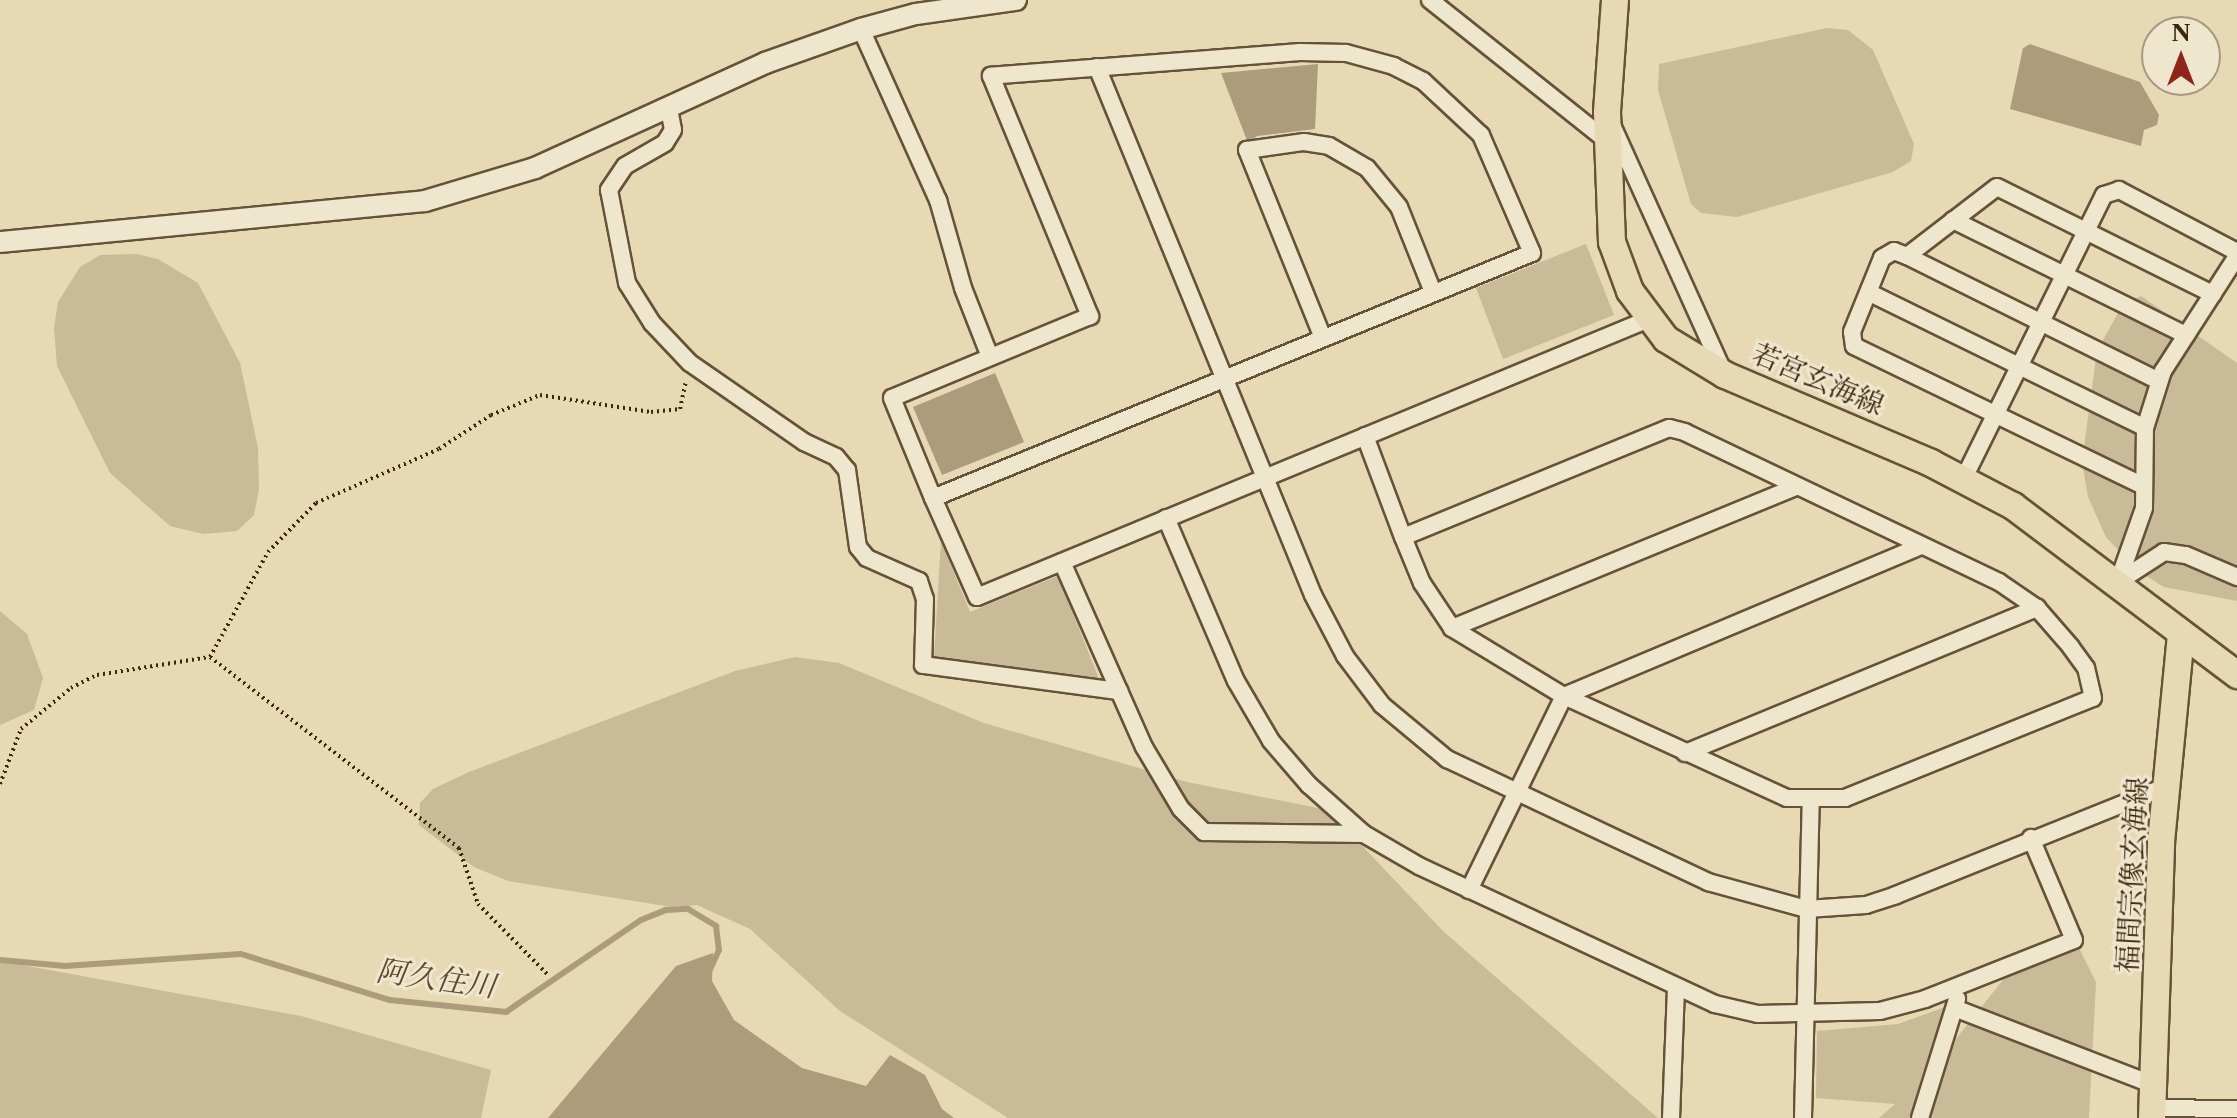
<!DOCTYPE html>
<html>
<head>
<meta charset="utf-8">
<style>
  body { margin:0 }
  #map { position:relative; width:2237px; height:1118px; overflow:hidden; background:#e6d9b4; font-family:"Libre Caslon Text","Noto Serif JP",serif }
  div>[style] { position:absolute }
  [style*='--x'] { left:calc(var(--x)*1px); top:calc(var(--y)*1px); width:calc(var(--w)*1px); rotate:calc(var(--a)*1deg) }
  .green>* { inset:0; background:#c9ba98 }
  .water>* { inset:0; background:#ac9c7c }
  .stream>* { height:6px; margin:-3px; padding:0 3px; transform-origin:3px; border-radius:3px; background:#ac9c7c }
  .path>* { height:4px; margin-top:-2px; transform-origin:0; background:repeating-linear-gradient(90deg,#3c250e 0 2px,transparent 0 6px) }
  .roads { filter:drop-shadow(2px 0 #665238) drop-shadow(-2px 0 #665238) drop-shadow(0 2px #665238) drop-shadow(0 -2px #665238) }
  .minor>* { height:16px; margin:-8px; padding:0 8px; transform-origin:8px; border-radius:8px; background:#efe6ce }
  .tertiary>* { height:20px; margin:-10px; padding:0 10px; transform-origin:10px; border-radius:10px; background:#efe6ce }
  .primary>* { height:26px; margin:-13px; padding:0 13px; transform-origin:13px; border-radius:13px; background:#e6d9b4 }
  span { translate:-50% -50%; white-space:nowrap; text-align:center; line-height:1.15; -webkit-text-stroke:6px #efe6ce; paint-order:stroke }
  .street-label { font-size:28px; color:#3c250e }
  .water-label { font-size:30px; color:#5e492f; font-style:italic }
  .north { position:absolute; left:2141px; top:16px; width:80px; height:80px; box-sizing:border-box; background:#efe6ce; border:2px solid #a79981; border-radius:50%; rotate:0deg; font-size:22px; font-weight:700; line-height:32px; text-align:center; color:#3c250e }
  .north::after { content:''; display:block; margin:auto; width:28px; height:36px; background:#8f2418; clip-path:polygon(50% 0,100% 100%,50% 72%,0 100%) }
</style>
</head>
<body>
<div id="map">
  <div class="green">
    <i style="clip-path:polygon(1827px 28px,1848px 30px,1873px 50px,1914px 144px,1911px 161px,1893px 172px,1737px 217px,1701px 213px,1691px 204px,1658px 90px,1659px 64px)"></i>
    <i style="clip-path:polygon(1586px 244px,1614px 315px,1503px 359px,1476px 288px)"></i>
    <i style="clip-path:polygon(137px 254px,158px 259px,198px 283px,240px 363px,258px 448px,259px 489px,254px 515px,237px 531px,203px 534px,170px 526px,110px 473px,57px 366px,54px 328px,58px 302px,80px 267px,100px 255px)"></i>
    <i style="clip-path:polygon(2141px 296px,2237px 363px,2237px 601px,2164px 587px,2138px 571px,2106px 537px,2088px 497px,2082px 462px,2097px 351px,2123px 304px)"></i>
    <i style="clip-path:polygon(941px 541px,970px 612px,1058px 576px,1099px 679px,934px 657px)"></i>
    <i style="clip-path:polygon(0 611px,27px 634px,43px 678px,34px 710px,0 725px)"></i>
    <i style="clip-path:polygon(795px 657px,839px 663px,984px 723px,1187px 782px,1328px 810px,1444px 932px,1658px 1118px,1008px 1118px,840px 1011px,750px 929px,697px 905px,672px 907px,508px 881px,474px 867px,419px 825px,420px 803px,433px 789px,469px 772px,735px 671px)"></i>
    <i style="clip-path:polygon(2051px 943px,2079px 948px,2096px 982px,2089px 1118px,1879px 1118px,1895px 1104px,1816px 1098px,1817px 1031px,1898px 1024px,1945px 1007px,1919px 1085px,2019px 960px,2035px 946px)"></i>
    <i style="clip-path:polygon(0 961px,301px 1016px,491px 1070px,481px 1118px,0 1118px)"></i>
  </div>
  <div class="water">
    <i style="clip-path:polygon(2030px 44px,2140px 82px,2159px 115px,2157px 125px,2144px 130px,2141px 146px,2010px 109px,2023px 48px)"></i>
    <i style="clip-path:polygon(1318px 64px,1315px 129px,1257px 136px,1248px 143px,1221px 73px)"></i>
    <i style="clip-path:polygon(995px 373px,1024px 442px,942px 475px,913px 407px)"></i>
    <i style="clip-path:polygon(713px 953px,712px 981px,734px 1020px,802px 1068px,866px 1086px,890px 1055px,925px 1075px,942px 1109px,954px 1118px,548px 1118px,676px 966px)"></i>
  </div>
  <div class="stream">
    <i style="--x:0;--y:960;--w:65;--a:5.3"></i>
    <i style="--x:65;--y:966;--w:176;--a:-3.9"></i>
    <i style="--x:241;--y:954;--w:156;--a:17.2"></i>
    <i style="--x:390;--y:1000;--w:117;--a:5.9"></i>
    <i style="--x:506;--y:1012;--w:163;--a:-34.3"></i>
    <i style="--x:641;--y:920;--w:27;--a:-22"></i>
    <i style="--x:666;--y:910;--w:22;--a:-3"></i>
    <i style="--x:688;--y:909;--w:33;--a:31"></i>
    <i style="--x:716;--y:926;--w:24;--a:83"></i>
    <i style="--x:719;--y:950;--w:21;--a:115"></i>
  </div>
  <div class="path">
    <i style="--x:210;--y:657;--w:314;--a:37.5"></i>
    <i style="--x:459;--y:848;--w:59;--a:71.3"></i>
    <i style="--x:478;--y:904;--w:100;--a:45.4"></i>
    <i style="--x:0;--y:784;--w:59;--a:-69.1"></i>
    <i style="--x:21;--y:729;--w:65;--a:-39.4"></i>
    <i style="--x:71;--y:688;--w:29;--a:-27"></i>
    <i style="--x:97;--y:675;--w:114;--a:-9.1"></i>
    <i style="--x:210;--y:657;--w:120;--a:-61.1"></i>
    <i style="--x:268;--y:552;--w:69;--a:-45.6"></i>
    <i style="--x:316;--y:503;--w:134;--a:-23.7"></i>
    <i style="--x:439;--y:449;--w:62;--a:-33.2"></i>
    <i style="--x:491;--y:415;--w:53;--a:-22.2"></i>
    <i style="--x:540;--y:395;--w:112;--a:8.7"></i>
    <i style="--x:651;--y:412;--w:29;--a:-6"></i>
    <i style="--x:680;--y:409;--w:29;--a:-78"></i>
  </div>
  <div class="roads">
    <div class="minor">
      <i style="--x:1430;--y:0;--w:226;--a:38.5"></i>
      <i style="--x:861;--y:29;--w:188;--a:65.8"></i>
      <i style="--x:938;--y:200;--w:91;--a:74.1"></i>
      <i style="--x:963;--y:288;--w:74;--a:68.6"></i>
      <i style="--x:1097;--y:67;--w:570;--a:67.75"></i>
      <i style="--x:1313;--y:595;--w:69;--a:62.3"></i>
      <i style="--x:1345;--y:656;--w:61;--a:52.9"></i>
      <i style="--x:1382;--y:705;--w:85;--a:39.7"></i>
      <i style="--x:1447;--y:759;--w:289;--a:25.2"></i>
      <i style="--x:1708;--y:882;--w:103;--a:15.3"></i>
      <i style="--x:1807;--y:909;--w:59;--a:-3.9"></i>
      <i style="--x:1866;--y:905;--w:32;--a:-18"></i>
      <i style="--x:1896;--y:895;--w:292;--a:-21.9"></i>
      <i style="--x:669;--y:109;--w:21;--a:79"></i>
      <i style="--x:673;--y:130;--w:15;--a:122"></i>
      <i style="--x:665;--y:143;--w:46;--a:150.1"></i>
      <i style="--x:625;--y:166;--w:29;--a:124"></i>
      <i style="--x:609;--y:190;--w:95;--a:79"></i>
      <i style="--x:627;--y:283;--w:47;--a:58"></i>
      <i style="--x:652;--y:323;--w:55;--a:46.5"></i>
      <i style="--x:690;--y:363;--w:139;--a:34.7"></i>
      <i style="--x:804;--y:442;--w:35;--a:25"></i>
      <i style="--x:836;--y:457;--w:17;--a:50"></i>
      <i style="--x:847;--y:470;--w:78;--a:81.9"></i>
      <i style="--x:858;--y:547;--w:14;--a:51"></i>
      <i style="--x:867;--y:558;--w:57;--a:23.9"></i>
      <i style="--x:919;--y:581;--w:19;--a:72"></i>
      <i style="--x:925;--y:599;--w:66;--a:91.7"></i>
      <i style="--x:923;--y:665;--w:198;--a:7.6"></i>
      <i style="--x:1612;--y:125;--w:272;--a:65.7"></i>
      <i style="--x:1953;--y:220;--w:260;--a:26.3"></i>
      <i style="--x:1907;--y:256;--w:14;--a:-159"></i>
      <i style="--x:1894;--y:251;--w:14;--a:150"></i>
      <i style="--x:1882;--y:258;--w:80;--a:112.1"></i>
      <i style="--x:1852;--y:332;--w:14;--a:82"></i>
      <i style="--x:1854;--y:346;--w:321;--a:25.8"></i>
      <i style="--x:1870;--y:293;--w:306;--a:26.1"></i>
      <i style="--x:1323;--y:338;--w:203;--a:-112"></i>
      <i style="--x:1247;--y:150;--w:58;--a:-8"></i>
      <i style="--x:1304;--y:142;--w:25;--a:9"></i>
      <i style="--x:1329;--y:146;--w:44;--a:30.1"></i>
      <i style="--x:1367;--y:168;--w:50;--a:50.6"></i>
      <i style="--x:1399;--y:207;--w:92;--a:68.2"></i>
      <i style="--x:2159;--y:381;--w:281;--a:-153.6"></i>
      <i style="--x:1907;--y:256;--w:113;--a:-37.5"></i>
      <i style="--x:1997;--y:187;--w:241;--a:26.4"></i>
      <i style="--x:1365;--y:436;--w:108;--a:69.4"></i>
      <i style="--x:1403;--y:537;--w:50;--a:67.6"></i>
      <i style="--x:1422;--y:583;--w:54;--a:56.3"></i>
      <i style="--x:1452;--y:628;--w:131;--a:31.3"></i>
      <i style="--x:1564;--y:696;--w:245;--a:24.6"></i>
      <i style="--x:1787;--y:798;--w:58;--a:0"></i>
      <i style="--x:1845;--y:798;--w:267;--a:-22"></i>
      <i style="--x:2093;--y:698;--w:31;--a:-103"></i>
      <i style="--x:2086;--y:668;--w:26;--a:-126"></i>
      <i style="--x:2071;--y:647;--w:52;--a:-131.1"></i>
      <i style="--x:2037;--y:608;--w:46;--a:-145.6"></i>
      <i style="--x:1999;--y:582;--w:348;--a:-154.5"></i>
      <i style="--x:1685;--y:432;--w:16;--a:-166"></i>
      <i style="--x:1669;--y:428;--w:287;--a:157.7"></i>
      <i style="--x:1964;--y:478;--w:316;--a:-63.7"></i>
      <i style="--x:2104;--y:195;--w:16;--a:-18"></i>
      <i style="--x:2119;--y:190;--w:133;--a:27.7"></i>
      <i style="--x:933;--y:498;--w:647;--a:-22.25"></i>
      <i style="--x:1532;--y:253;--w:129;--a:-113.4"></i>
      <i style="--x:1481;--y:135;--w:79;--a:-137"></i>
      <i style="--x:1423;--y:81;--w:33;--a:-153"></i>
      <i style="--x:1394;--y:66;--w:50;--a:-164.8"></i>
      <i style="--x:1346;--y:53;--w:46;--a:-178.8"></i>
      <i style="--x:1300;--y:52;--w:310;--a:175.6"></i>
      <i style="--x:991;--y:76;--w:260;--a:67.6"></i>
      <i style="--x:1090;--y:316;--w:214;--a:157.5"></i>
      <i style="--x:892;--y:398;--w:108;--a:67.7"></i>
      <i style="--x:933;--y:498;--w:108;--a:66"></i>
      <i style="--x:977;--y:597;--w:727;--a:-22.47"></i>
      <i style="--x:1166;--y:518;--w:177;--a:66.8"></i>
      <i style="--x:1236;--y:681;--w:69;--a:59.7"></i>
      <i style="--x:1271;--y:741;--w:58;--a:49.2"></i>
      <i style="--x:1309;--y:785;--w:74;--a:41.7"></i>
      <i style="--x:1364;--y:834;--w:64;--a:30.2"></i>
      <i style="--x:1419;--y:866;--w:327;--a:25"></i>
      <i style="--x:1715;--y:1004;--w:44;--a:13.1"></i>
      <i style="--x:1758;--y:1014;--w:122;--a:-1.4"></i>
      <i style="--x:1880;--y:1011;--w:47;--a:-14.9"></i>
      <i style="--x:1925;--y:999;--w:160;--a:-21.6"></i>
      <i style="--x:2074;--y:940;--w:111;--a:-112.9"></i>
      <i style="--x:1062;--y:562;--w:202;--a:66.1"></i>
      <i style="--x:1144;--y:747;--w:72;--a:59.2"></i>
      <i style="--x:1181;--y:809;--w:33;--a:45"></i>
      <i style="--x:1204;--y:832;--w:160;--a:0.7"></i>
      <i style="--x:2118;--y:582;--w:78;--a:-70.6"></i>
      <i style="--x:2144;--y:508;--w:80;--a:-89.3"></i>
      <i style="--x:2145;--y:428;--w:60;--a:-72.5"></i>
      <i style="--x:2163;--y:371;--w:137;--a:-57.2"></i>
      <i style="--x:2118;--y:582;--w:55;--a:-33.1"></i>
      <i style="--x:2164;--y:552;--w:22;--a:8"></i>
      <i style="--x:2186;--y:555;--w:56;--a:23.3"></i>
      <i style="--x:1452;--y:628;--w:371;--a:-22.3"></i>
      <i style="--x:1685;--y:753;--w:381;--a:-22.4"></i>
      <i style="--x:1469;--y:890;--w:216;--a:-63.9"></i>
      <i style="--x:1564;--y:696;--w:386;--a:-22.8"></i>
      <i style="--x:1957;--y:1009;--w:211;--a:21.1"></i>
      <i style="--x:2153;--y:1108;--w:84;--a:0.7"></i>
      <i style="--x:1671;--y:1118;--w:130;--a:-87.8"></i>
      <i style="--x:1803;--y:1118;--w:318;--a:-88.6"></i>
      <i style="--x:1920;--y:1118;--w:125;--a:-72.7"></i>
    </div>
    <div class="tertiary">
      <i style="--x:0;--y:242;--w:427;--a:-5.5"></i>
      <i style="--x:425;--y:201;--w:115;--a:-16.7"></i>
      <i style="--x:535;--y:168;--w:253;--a:-24.5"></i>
      <i style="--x:765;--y:63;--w:102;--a:-19.5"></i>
      <i style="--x:861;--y:29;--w:57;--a:-15.3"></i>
      <i style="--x:916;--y:14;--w:101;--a:-8"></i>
    </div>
    <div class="primary">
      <i style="--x:1615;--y:0;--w:112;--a:94.1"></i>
      <i style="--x:1607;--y:112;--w:130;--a:87.8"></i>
      <i style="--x:1612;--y:242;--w:52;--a:69.8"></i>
      <i style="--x:1630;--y:291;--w:60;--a:53.1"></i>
      <i style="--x:1666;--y:339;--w:69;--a:31.4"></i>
      <i style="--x:1725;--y:375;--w:224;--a:23.1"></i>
      <i style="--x:1931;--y:463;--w:93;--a:27.7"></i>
      <i style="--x:2013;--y:506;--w:281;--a:37"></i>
      <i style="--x:2152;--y:1118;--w:276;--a:-88.1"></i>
      <i style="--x:2161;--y:842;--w:208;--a:-84.5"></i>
    </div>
  </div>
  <div class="street-label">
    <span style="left:1818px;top:379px;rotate:23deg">若宮玄海線</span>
    <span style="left:2132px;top:875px;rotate:-87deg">福間宗像玄海線</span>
  </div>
  <div class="water-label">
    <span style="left:436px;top:979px;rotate:8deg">阿久住川</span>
  </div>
  <div class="north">N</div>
</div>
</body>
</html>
